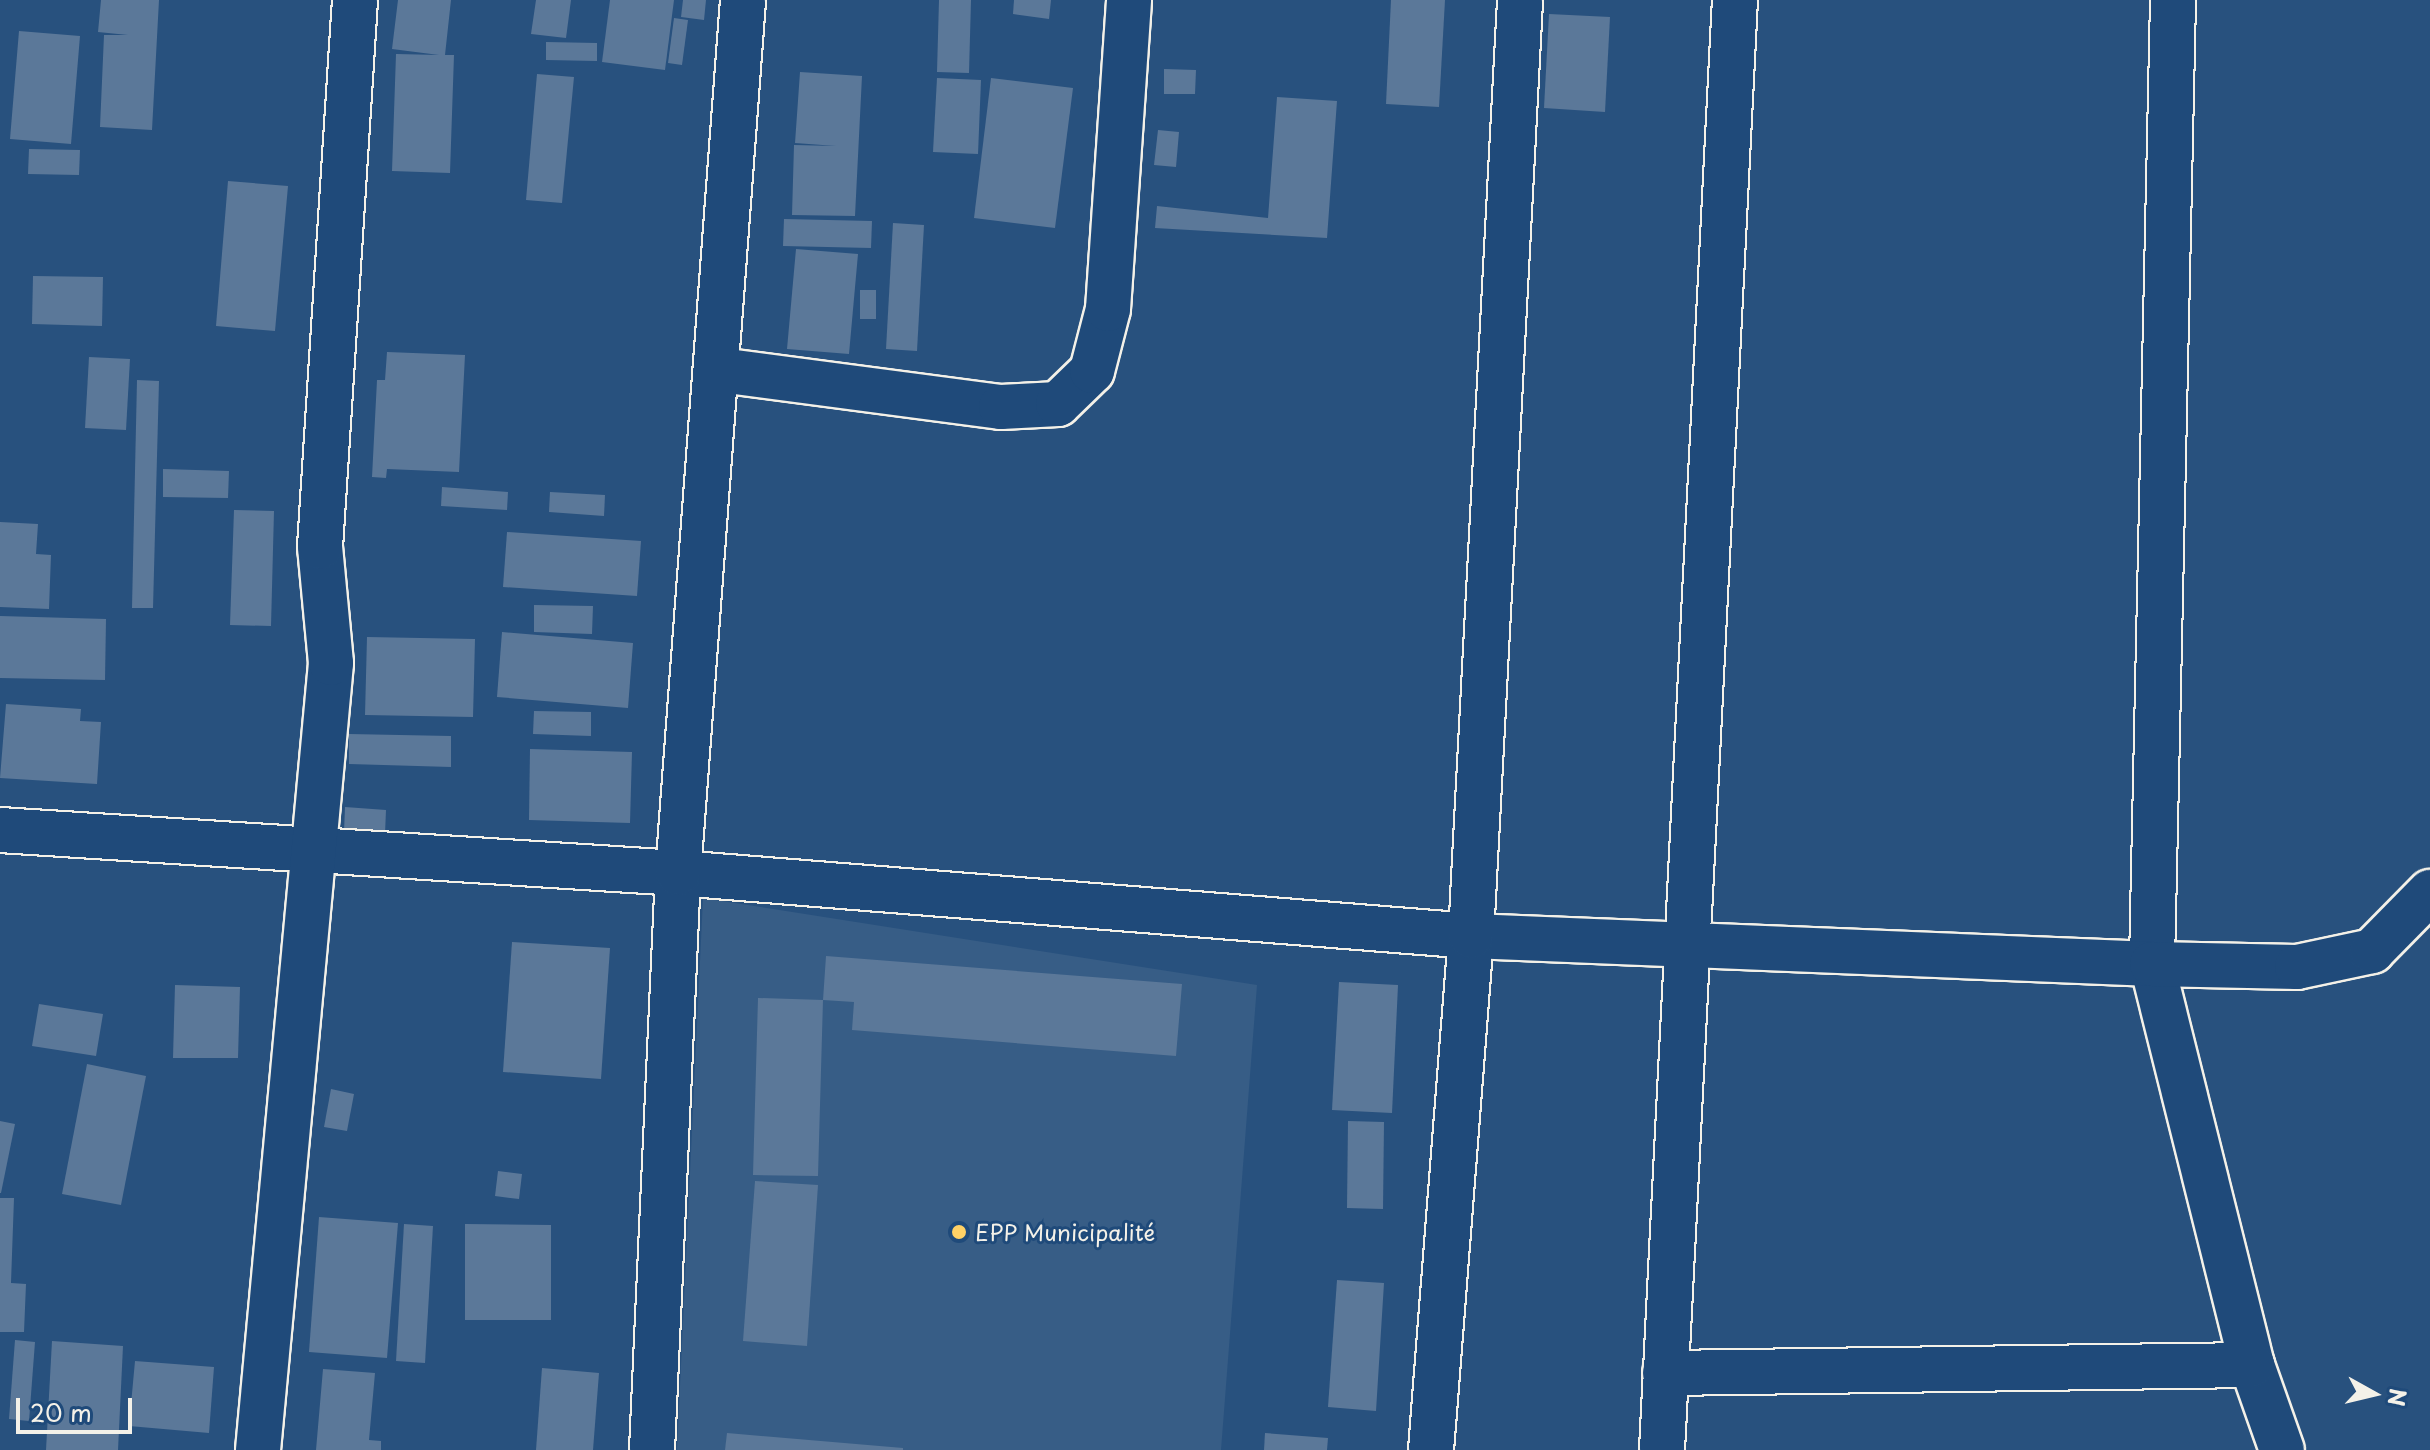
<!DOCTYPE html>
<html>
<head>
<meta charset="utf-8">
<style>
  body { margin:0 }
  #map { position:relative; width:2430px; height:1450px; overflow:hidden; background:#28517e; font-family:"Playpen Sans",sans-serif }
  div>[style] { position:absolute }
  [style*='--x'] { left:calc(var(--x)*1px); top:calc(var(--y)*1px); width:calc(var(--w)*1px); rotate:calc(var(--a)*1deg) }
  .built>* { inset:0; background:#375d86 }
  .building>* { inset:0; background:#5b7899 }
  .roads { filter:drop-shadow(2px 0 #f4f1e8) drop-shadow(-2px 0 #f4f1e8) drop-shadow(0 2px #f4f1e8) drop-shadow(0 -2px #f4f1e8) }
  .minor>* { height:44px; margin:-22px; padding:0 22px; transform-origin:22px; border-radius:22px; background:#1f4a7a }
  .dots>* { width:22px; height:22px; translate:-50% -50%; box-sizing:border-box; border:4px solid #1f4a7a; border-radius:50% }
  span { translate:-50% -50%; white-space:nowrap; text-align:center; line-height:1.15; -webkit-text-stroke:6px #1f4a7a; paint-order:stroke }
  .poi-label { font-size:22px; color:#f4f1e8 }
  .left { translate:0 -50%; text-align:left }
  .north { position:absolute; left:2334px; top:1354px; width:80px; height:80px; -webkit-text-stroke:6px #1f4a7a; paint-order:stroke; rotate:98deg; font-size:22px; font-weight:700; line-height:32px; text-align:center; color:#f4f1e8 }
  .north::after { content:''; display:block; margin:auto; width:28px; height:36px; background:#f4f1e8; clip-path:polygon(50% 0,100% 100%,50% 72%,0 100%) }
  .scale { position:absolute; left:16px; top:1398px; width:116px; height:36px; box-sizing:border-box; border:4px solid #f4f1e8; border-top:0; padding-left:10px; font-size:24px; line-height:28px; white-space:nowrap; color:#f4f1e8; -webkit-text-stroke:6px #1f4a7a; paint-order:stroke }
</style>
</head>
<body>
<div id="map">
  <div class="built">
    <i style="clip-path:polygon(703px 898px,1257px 985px,1221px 1450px,677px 1450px)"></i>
  </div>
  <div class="building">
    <i style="clip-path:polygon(101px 0,159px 0,152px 130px,100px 127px,104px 35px,128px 35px,98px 32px)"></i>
    <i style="clip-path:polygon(398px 0,451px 0,445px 55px,454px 55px,450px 173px,392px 171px,396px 54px,439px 55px,392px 49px)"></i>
    <i style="clip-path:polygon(536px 0,571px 0,566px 38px,531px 34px)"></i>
    <i style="clip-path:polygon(610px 0,674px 0,665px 70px,602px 62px)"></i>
    <i style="clip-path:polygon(683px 0,706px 0,704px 20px,681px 17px)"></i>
    <i style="clip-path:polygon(939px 0,971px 0,969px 73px,937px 72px)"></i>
    <i style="clip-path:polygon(1014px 0,1051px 0,1049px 19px,1013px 14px)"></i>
    <i style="clip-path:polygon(1391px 0,1445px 0,1439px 107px,1386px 104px)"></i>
    <i style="clip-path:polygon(1549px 14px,1610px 17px,1605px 112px,1544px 108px)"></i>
    <i style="clip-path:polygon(674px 18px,688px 20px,682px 65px,668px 63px)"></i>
    <i style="clip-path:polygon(19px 31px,80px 36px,71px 144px,10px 139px)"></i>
    <i style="clip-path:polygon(546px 42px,597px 43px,597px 61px,546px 60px)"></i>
    <i style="clip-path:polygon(1164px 69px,1196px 70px,1195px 94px,1164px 94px)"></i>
    <i style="clip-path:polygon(800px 72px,862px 76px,855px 216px,792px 215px,794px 145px,836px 146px,795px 143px)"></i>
    <i style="clip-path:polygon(537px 74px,574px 77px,562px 203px,526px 200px)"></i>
    <i style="clip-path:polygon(937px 78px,981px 80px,978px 154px,933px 152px)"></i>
    <i style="clip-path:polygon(991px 78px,1073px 88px,1055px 228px,974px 218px)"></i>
    <i style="clip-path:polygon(1277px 97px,1337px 101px,1327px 238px,1155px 228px,1157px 206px,1268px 218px)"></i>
    <i style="clip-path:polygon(1158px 130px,1179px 132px,1176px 167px,1154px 165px)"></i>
    <i style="clip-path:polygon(29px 149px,80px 150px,79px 175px,28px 174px)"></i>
    <i style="clip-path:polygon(228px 181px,288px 186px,275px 331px,216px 326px)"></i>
    <i style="clip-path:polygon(784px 219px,872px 221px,871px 248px,783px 246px)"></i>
    <i style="clip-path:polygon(893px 223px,924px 225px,917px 351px,886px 349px)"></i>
    <i style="clip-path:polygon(796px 249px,858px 254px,849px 354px,787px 349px)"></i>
    <i style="clip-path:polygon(33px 276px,103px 277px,102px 326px,32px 324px)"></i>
    <i style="clip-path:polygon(860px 290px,876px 290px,876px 319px,860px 319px)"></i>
    <i style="clip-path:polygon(387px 352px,465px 355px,459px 472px,387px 469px,386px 478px,372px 477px,377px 380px,385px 380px)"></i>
    <i style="clip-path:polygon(89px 357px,130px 359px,126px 430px,85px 428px)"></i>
    <i style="clip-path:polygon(137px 380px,159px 381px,153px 608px,132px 608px)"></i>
    <i style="clip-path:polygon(163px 469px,229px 471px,228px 498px,163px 497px)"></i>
    <i style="clip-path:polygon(442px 487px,508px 492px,507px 510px,441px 506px)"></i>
    <i style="clip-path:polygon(550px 492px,605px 495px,604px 516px,549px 512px)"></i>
    <i style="clip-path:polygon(234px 510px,274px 511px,271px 626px,230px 625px)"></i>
    <i style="clip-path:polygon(0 522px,38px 524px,36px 554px,51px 555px,49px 609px,0 607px)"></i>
    <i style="clip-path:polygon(507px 532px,641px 541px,637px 596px,503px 587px)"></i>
    <i style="clip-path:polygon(534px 605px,593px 606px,592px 634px,534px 632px)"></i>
    <i style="clip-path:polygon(0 616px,106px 619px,105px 680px,0 678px)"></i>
    <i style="clip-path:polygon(502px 632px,633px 643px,628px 708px,497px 697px)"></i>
    <i style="clip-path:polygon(367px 637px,475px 639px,473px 717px,365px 715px)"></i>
    <i style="clip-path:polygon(6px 704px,81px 709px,80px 721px,101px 722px,97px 784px,0 778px)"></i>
    <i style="clip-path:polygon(534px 711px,591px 712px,591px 736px,533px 734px)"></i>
    <i style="clip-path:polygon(349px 734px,451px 736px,451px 767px,349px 764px)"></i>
    <i style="clip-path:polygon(530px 749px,632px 752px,630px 823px,529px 820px)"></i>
    <i style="clip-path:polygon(345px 807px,386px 810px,385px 834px,344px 832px)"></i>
    <i style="clip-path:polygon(512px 942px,610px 948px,601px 1079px,503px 1072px)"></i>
    <i style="clip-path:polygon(826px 956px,1182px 984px,1176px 1056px,852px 1030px,854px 1002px,823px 1000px,818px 1176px,753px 1175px,758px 998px,823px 1000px)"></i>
    <i style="clip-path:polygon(1339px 982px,1398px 985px,1392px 1113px,1332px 1110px)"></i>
    <i style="clip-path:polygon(175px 985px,240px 987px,238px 1058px,173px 1058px)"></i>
    <i style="clip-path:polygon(39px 1004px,103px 1014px,96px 1056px,32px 1046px)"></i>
    <i style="clip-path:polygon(87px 1064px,146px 1076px,121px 1205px,62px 1194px)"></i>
    <i style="clip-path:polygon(331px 1089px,354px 1094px,347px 1131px,324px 1127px)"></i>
    <i style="clip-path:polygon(0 1121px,15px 1124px,1px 1193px,0 1193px)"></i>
    <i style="clip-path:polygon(1348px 1121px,1384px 1122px,1383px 1209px,1347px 1208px)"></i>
    <i style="clip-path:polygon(498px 1171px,522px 1174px,519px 1199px,495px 1196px)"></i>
    <i style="clip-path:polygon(755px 1181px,818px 1185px,807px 1346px,743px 1341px)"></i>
    <i style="clip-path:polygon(0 1198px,14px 1198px,11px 1283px,26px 1284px,24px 1332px,0 1332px)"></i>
    <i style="clip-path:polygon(319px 1217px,398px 1223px,387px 1358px,309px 1352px)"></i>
    <i style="clip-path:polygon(404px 1224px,433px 1226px,425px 1363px,396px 1361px)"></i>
    <i style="clip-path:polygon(465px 1224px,551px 1225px,551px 1320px,465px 1320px)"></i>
    <i style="clip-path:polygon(1337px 1280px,1384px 1283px,1376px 1411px,1328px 1407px)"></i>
    <i style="clip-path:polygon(15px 1340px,35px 1342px,29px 1421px,9px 1419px)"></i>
    <i style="clip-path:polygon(52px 1341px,123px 1346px,118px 1450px,46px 1450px)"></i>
    <i style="clip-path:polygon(135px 1361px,214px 1367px,209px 1433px,129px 1426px)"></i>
    <i style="clip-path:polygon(542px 1368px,599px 1373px,593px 1450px,536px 1450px)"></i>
    <i style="clip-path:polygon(323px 1369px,375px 1373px,369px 1440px,381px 1441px,381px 1450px,316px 1450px)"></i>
    <i style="clip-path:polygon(727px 1433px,903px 1448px,903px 1450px,725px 1450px)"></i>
    <i style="clip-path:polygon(1265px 1433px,1328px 1438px,1327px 1450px,1264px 1450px)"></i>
  </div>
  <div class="roads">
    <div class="minor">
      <i style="--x:2173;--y:0;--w:964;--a:91.25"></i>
      <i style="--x:2152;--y:964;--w:413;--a:76"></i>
      <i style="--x:2252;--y:1365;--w:90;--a:70.6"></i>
      <i style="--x:720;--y:370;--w:283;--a:7.5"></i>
      <i style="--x:1001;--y:407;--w:57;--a:-3"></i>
      <i style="--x:1058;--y:404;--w:47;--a:-44.1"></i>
      <i style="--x:1092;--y:371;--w:64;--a:-75.5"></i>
      <i style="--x:1108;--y:309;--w:310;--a:-86.1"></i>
      <i style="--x:0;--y:830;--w:679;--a:3.63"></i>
      <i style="--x:678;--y:873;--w:795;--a:4.54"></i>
      <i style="--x:1471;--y:936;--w:682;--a:2.35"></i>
      <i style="--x:2152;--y:964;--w:145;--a:1.2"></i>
      <i style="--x:2297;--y:967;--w:77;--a:-12"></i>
      <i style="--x:2372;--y:951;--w:83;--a:-45.5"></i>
      <i style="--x:1665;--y:1373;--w:587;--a:-0.78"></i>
      <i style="--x:258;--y:1450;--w:790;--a:-84.7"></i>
      <i style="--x:331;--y:663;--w:117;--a:-95.4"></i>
      <i style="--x:320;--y:547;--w:548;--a:-86.34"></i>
      <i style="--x:652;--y:1450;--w:578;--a:-87.42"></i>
      <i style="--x:678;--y:873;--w:875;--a:-85.74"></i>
      <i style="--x:1431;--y:1450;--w:516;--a:-85.55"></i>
      <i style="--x:1471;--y:936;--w:937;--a:-87"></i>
      <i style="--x:1662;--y:1450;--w:1452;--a:-87.12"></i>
    </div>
  </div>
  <div class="dots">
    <i style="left:959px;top:1232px;background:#ffd166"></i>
  </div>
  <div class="poi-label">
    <span class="left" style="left:975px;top:1232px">EPP Municipalité</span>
  </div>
  <div class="north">N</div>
  <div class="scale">20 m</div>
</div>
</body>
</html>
